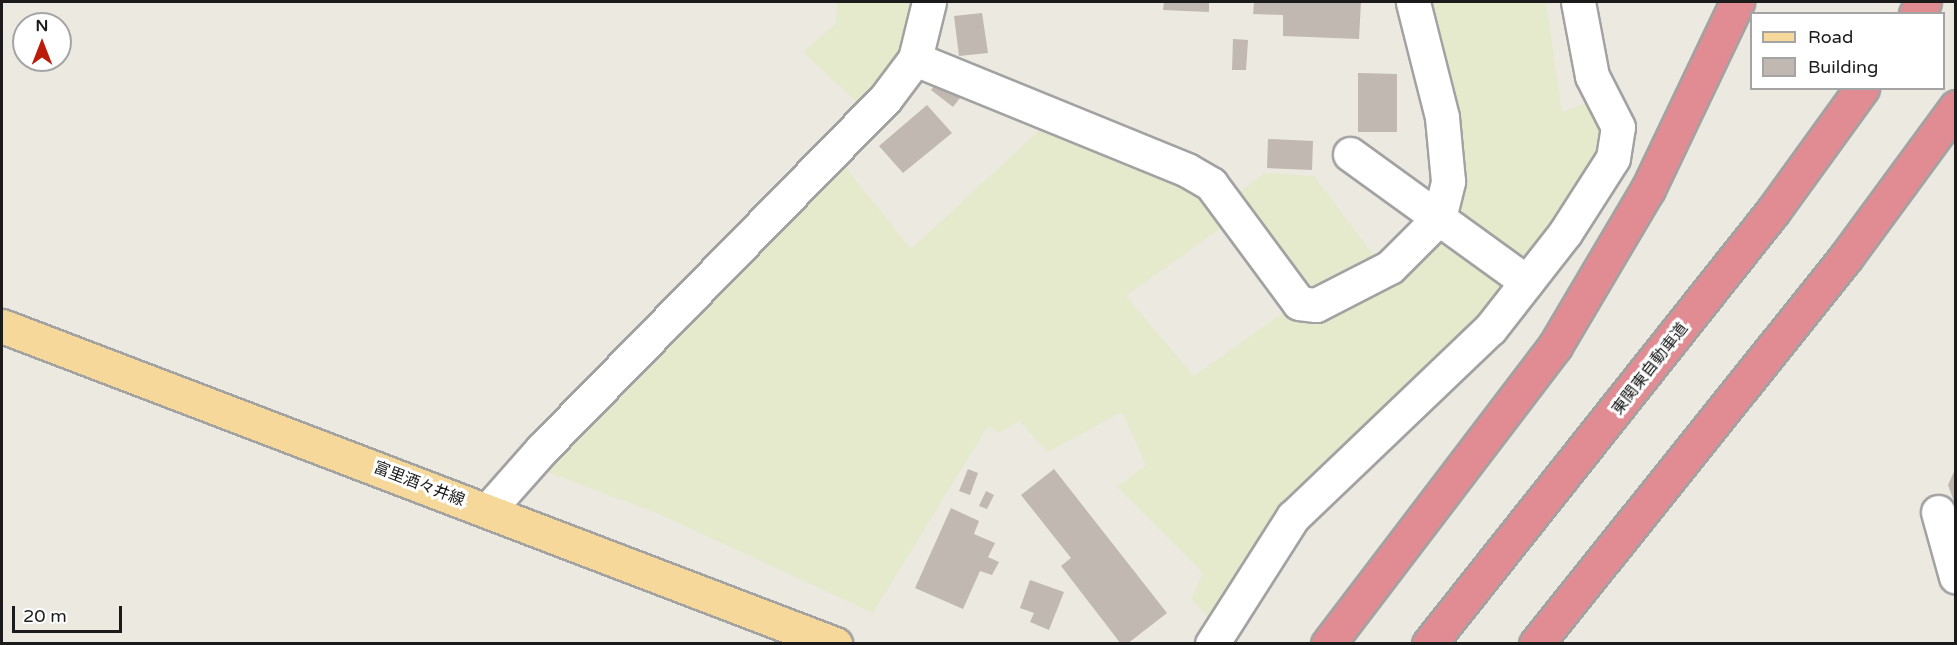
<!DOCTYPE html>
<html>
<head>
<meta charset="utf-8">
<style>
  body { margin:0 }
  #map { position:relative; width:1957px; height:645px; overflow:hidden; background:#ece9e1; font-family:"Varela Round","Noto Sans JP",sans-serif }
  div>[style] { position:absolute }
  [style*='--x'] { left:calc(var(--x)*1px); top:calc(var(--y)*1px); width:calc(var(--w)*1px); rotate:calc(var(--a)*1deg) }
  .farmland>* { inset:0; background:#e5eacc }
  .building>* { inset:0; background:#c0b8b1 }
  .roads { filter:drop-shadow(2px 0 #a2a2a2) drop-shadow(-2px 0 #a2a2a2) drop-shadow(0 2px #a2a2a2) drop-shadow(0 -2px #a2a2a2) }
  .minor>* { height:33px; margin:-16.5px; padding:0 16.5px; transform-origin:16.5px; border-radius:16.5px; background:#fff }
  .major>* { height:33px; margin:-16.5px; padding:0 16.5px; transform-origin:16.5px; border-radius:16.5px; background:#f6d89b }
  .highway>* { height:33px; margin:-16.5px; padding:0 16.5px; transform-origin:16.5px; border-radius:16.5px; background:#e18b93 }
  span { translate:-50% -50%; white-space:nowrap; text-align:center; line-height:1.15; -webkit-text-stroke:6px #fff; paint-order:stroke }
  .street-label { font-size:16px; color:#1b1b1b }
  .frame { position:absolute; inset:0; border:3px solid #1b1b1b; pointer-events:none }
  .legend { position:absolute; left:1750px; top:12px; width:195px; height:78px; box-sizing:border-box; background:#fff; border:2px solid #a4a4a4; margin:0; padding:8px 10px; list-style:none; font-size:18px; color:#1b1b1b }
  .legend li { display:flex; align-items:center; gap:12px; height:30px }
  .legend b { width:30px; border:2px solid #a4a4a4 }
  .north { position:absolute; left:12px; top:12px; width:60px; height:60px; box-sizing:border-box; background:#fff; border:2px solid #a4a4a4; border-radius:50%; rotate:0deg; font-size:16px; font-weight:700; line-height:24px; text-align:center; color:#1b1b1b }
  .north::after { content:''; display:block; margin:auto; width:21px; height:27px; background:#bb1c0a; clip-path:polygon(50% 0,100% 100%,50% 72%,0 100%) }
  .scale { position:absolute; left:12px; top:606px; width:110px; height:27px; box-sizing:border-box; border:3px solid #1b1b1b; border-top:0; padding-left:8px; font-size:18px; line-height:21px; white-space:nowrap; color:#1b1b1b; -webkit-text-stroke:4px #fff; paint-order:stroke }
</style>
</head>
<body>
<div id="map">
  <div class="farmland">
    <i style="clip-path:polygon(837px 2px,917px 2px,907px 51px,860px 105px,803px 52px,836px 23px)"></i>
    <i style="clip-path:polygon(1422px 2px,1546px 2px,1562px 112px,1591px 101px,1603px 130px,1598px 159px,1525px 265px,1466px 226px,1458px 207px)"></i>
    <i style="clip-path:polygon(1045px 125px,1185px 181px,1228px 223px,1126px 296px,1194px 376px,1288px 309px,1439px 236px,1508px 277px,1506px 291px,1211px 620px,1191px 599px,1203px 573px,1117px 487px,1146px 465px,1122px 412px,1048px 452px,1019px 421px,999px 433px,988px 426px,873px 613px,659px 514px,550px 473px,548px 463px,841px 162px,911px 249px)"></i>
    <i style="clip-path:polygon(1263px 173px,1314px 176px,1379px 262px,1314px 299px,1237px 195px)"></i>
  </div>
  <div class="building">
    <i style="clip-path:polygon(1164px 2px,1209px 2px,1209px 12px,1163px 10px)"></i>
    <i style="clip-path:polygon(1254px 2px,1361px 2px,1359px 39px,1283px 36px,1283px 15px,1253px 14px)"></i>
    <i style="clip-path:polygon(982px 13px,988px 53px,959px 56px,954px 16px)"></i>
    <i style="clip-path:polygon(1233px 39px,1248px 40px,1246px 70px,1232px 70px)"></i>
    <i style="clip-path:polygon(1358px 73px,1397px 74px,1397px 132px,1358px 132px)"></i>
    <i style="clip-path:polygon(938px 81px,960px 98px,953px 107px,931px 90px)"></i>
    <i style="clip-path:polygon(927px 105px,952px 133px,903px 173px,879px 146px)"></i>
    <i style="clip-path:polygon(1268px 139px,1313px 141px,1312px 170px,1267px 168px)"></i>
    <i style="clip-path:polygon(1956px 467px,1956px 504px,1955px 504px,1948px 485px)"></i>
    <i style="clip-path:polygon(968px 469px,978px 473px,970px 495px,959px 491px)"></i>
    <i style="clip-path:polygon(1054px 469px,1167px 613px,1127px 644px,1121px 644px,1061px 566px,1071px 558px,1021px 495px)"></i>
    <i style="clip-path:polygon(986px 491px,994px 495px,987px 509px,979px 506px)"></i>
    <i style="clip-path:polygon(951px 508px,979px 521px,974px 534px,995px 543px,988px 557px,999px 562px,992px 575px,980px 571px,963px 609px,915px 588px)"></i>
    <i style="clip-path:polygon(1030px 580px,1064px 592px,1049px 630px,1030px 622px,1034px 613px,1020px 608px)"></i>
  </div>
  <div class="roads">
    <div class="minor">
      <i style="--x:915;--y:59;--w:294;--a:22.2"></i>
      <i style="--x:1187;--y:170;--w:28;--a:30"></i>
      <i style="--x:1211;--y:184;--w:148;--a:53.5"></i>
      <i style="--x:1299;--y:303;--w:17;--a:7"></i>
      <i style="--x:1316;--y:305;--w:83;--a:-27.2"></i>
      <i style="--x:1390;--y:267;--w:69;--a:-45"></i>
      <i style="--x:1439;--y:218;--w:38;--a:-76"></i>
      <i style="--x:1448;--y:181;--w:64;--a:-95.4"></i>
      <i style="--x:1442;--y:117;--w:119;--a:-104.2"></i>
      <i style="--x:1350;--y:154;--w:218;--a:35.9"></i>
      <i style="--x:488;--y:510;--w:81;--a:-48.5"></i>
      <i style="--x:542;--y:449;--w:490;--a:-45.6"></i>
      <i style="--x:885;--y:99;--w:50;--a:-53.1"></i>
      <i style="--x:915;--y:59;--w:59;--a:-76.2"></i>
      <i style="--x:1938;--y:512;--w:67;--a:74.5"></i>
      <i style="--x:1212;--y:644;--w:151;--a:-57.5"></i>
      <i style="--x:1293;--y:517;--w:272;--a:-43.7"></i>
      <i style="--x:1490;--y:329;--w:122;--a:-52"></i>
      <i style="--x:1565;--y:233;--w:89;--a:-57.4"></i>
      <i style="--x:1613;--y:158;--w:31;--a:-81"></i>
      <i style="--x:1618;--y:127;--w:57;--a:-117"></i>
      <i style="--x:1592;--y:76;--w:75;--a:-100.7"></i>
    </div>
    <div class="major">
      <i style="--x:2;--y:326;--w:892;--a:20.89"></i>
    </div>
    <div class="highway">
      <i style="--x:1916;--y:14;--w:14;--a:-56"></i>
      <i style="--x:1328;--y:644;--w:375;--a:-52.7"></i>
      <i style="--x:1555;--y:346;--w:182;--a:-59.4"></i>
      <i style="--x:1648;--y:189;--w:207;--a:-64.5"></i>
      <i style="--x:1429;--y:644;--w:553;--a:-51.53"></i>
      <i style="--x:1773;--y:211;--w:152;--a:-54.1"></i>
      <i style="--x:1536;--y:644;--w:496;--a:-51.3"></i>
      <i style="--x:1846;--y:257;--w:186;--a:-53.7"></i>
    </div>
  </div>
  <div class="street-label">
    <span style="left:1650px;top:369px;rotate:-52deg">東関東自動車道</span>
    <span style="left:419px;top:484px;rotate:21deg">富里酒々井線</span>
  </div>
  <div class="frame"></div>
  <ul class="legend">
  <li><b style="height:8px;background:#f6d89b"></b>Road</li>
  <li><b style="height:16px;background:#c0b8b1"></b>Building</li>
  </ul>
  <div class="north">N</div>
  <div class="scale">20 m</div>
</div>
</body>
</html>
